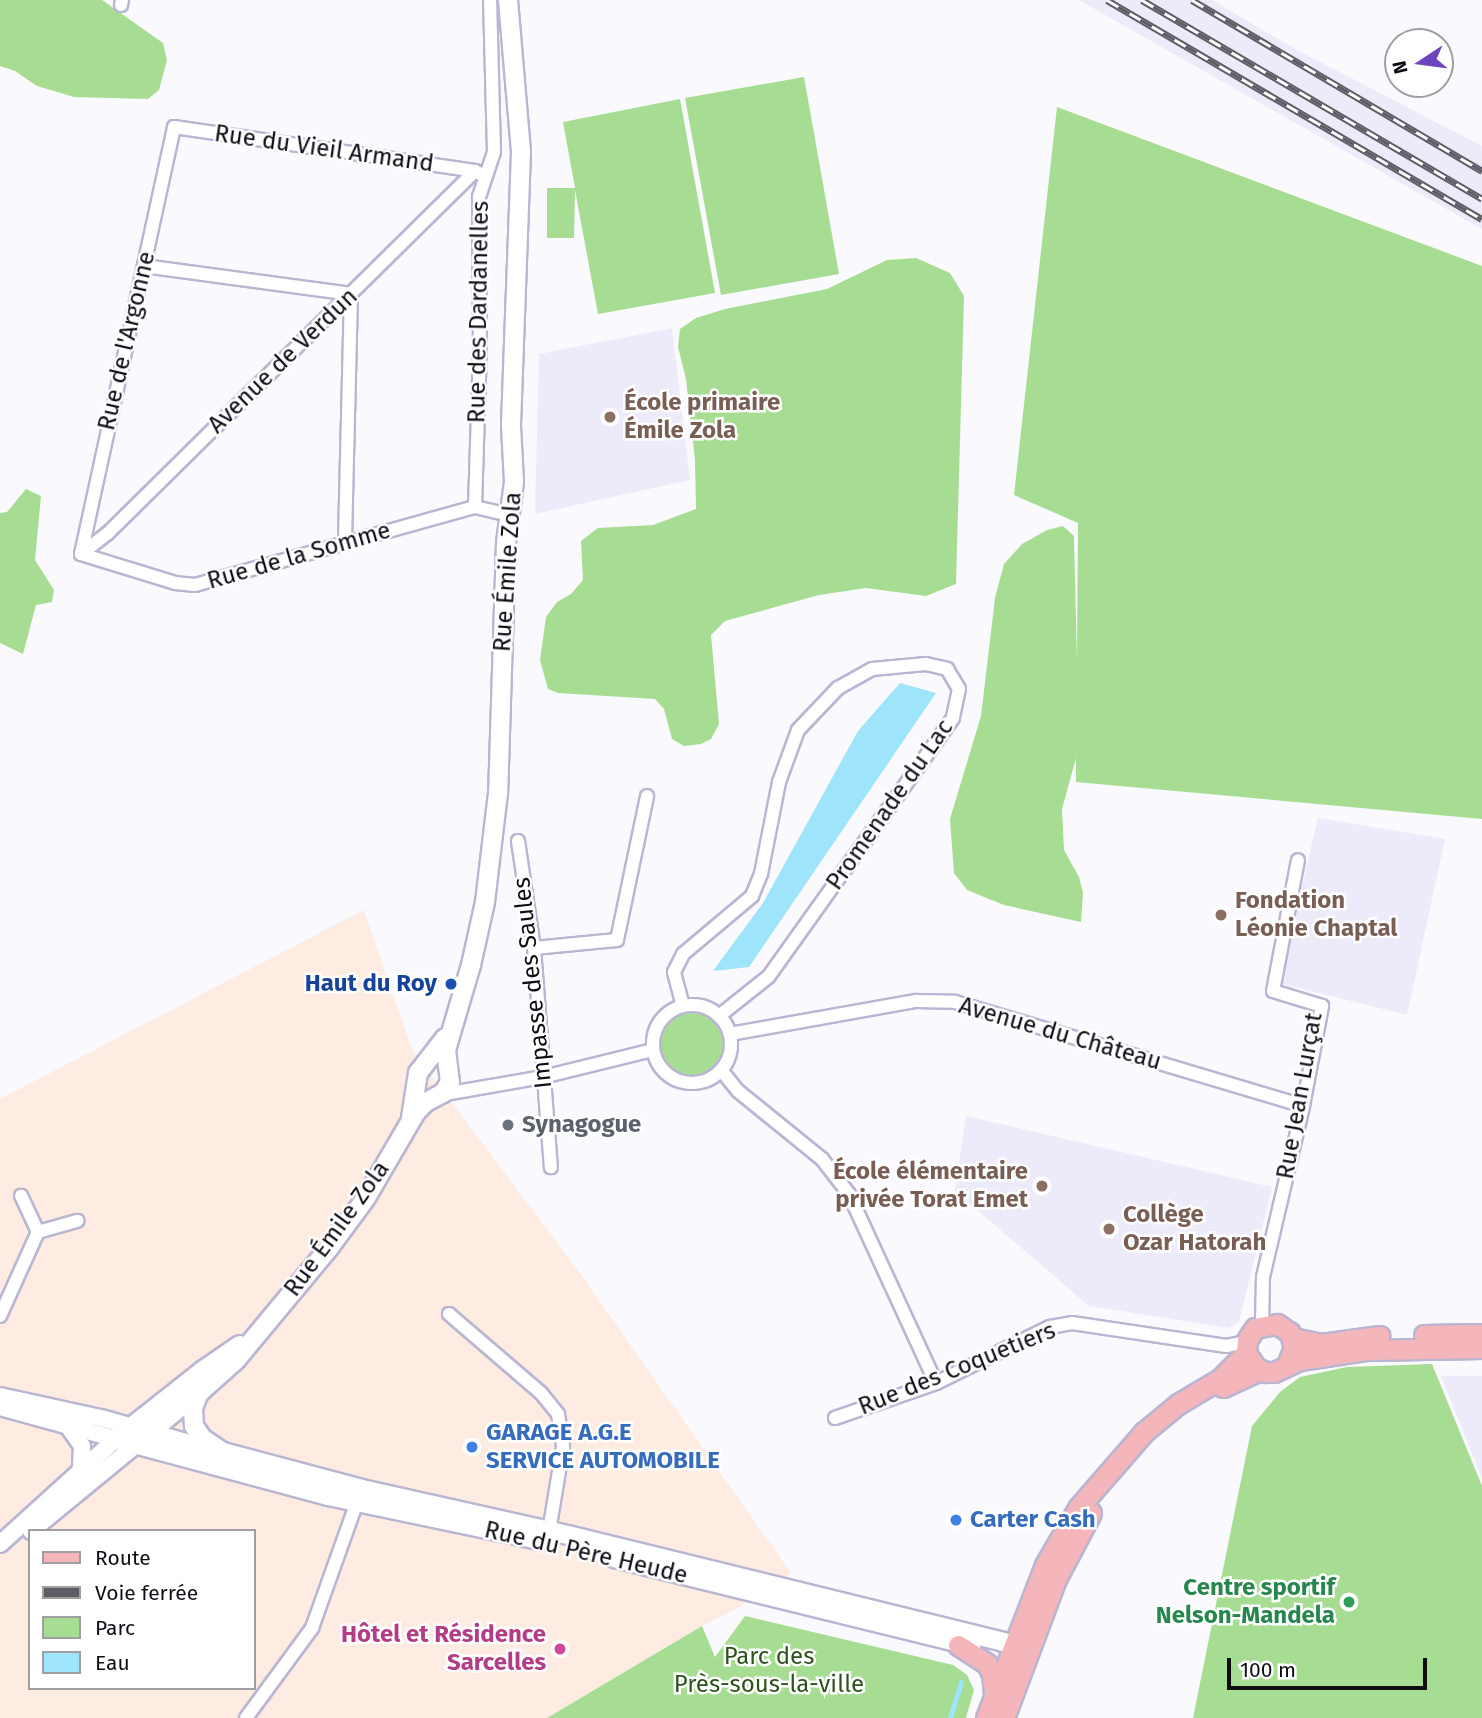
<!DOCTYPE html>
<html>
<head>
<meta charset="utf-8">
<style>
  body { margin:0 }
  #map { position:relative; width:1482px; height:1718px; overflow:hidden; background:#f9f9fe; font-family:"Fira Sans",sans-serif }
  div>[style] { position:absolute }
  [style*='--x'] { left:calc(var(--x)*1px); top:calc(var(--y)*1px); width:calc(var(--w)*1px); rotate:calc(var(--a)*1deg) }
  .built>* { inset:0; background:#edebfa }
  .industrial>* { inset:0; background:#feebe2 }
  .green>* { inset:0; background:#a7dd92 }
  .round { border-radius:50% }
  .water>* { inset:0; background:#9ee4fa }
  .stream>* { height:4.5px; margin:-2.25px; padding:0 2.25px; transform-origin:2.25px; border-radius:2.25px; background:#9ee4fa }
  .roads { filter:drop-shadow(2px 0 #bab6d2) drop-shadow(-2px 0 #bab6d2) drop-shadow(0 2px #bab6d2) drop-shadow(0 -2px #bab6d2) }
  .minor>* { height:12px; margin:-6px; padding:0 6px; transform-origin:6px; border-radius:6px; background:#fff }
  .minor>.ring { margin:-6px; padding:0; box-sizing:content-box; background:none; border:12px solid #fff; border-radius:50% }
  .tertiary>* { height:16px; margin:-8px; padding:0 8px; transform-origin:8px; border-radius:8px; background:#fff }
  .secondary>* { height:18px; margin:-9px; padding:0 9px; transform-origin:9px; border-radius:9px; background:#fff }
  .primary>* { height:19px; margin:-9.5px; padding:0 9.5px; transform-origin:9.5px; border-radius:9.5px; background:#f5b6bb }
  .rail>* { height:7px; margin-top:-3.5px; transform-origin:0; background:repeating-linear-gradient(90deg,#fff 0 13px,#5e5d65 0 26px); box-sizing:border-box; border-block:2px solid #5e5d65 }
  .dots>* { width:19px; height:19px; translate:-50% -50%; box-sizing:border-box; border:4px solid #fff; border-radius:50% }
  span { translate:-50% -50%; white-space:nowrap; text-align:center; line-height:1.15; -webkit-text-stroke:5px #fff; paint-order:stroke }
  .street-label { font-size:24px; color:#0e0c15 }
  .education-label { font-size:24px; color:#785e54; font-weight:700 }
  .left { translate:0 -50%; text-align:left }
  .right { translate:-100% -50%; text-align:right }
  .transit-label { font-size:24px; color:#164399; font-weight:700 }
  .worship-label { font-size:24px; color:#5b616d; font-weight:700 }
  .shop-label { font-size:24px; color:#366cbe; font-weight:700 }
  .leisure-label { font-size:24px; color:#27864d; font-weight:700 }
  .hotel-label { font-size:24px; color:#b23c85; font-weight:700 }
  .park-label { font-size:24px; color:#2d531d }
  .legend { position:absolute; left:28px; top:1529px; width:228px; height:161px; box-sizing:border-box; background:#fff; border:2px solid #9f9ea1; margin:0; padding:9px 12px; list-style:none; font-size:21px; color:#0e0c15 }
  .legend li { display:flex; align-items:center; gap:14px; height:35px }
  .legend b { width:35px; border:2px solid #9f9ea1 }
  .north { position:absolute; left:1384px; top:28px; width:70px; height:70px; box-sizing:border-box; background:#fff; border:2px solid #9f9ea1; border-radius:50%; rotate:257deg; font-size:19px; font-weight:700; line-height:28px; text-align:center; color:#0e0c15 }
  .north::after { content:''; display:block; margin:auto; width:24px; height:32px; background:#6e45be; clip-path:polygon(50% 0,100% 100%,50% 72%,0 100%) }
  .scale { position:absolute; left:1227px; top:1658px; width:200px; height:32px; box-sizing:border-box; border:4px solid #0e0c15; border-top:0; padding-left:9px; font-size:21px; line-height:24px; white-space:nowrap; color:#0e0c15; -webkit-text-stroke:5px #fff; paint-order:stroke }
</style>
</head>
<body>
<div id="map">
  <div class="built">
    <i style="clip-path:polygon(1079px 0,1212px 0,1299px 51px,1482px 146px,1482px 229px)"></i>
    <i style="clip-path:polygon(672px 328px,690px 480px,535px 514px,539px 354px)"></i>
    <i style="clip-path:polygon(1318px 818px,1445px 839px,1407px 1015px,1279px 983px)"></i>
    <i style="clip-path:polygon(966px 1116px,1272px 1187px,1239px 1322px,1229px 1328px,1089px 1306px,955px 1191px)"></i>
    <i style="clip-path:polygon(1441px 1376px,1482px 1376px,1482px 1478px)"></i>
  </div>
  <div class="industrial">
    <i style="clip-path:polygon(evenodd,364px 910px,412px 1050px,569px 1258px,791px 1573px,734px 1610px,702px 1626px,547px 1718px,0 1718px,0 1099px,364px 910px,30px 1531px,254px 1531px,254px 1688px,30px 1688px,30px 1531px)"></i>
  </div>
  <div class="green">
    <i style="clip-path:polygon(0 0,102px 0,163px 43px,167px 60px,159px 90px,148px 99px,74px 97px,37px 86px,15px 71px,0 66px)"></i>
    <i style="clip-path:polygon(804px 77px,839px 274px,721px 295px,685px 98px)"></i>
    <i style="clip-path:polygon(680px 99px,715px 293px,598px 314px,575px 190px,574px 238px,547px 238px,547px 188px,575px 188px,563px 122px)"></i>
    <i style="clip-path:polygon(1057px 107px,1482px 266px,1482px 819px,1076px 782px,1076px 758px,1062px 809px,1064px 850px,1079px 877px,1083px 893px,1081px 922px,1004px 905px,967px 890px,954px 873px,950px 819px,981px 716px,995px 598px,1004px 564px,1022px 544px,1047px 530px,1063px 526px,1074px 536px,1077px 662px,1078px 523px,1014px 495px)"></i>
    <i style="clip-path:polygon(916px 258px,950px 273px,964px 296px,956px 584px,926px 596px,866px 588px,819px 595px,725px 621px,711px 635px,719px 724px,711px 739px,701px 744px,684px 746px,672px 739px,664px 709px,655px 699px,558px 693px,548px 689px,540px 660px,546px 617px,557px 602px,571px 594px,583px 580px,581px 541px,598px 528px,653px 525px,696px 509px,695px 460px,686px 379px,678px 347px,680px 329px,696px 318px,725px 309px,827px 289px,887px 260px)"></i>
    <i style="clip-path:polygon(26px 489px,41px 496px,35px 560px,54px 590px,52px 602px,36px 605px,23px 654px,0 643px,0 513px,7px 512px)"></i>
    <i class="round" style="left:659px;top:1013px;width:66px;height:66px"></i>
    <i style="clip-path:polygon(1432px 1364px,1482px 1486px,1482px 1718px,1193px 1718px,1252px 1426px,1280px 1392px,1300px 1377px,1347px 1367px)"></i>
    <i style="clip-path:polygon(745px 1616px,953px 1665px,967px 1675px,974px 1690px,966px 1718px,547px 1718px,702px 1626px,715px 1657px)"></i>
  </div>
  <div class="water">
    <i style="clip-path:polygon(900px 683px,936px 693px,749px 967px,713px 971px,763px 903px,858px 731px)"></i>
  </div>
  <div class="stream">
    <i style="--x:950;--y:1718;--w:37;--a:-73"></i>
  </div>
  <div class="roads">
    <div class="minor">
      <i style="--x:121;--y:5;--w:5;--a:-79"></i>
      <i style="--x:144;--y:266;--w:209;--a:7.7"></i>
      <i style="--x:351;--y:294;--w:250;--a:91.4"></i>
      <i style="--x:475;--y:507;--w:159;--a:-88.2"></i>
      <i style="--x:480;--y:348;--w:151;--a:-90.4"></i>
      <i style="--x:479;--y:197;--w:47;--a:-71.6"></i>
      <i style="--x:494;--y:152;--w:152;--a:-91.5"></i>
      <i style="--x:81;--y:554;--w:437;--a:-77.7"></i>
      <i style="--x:174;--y:127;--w:304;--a:8.3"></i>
      <i style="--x:81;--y:554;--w:33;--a:-38"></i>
      <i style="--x:107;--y:534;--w:517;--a:-44.61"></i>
      <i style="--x:475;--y:171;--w:10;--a:29"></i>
      <i style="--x:81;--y:554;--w:98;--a:17.1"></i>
      <i style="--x:175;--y:583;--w:20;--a:6"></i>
      <i style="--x:195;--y:585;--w:291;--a:-15.6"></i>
      <i style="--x:475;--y:507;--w:36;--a:13"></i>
      <i style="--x:518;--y:841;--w:108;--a:81.5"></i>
      <i style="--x:534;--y:948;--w:220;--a:85.6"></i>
      <i style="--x:534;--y:948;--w:83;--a:-5.5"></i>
      <i style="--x:617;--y:940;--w:147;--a:-78.2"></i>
      <i class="ring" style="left:653px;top:1005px;width:66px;height:66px"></i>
      <i style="--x:683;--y:1006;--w:35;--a:-105"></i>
      <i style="--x:674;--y:972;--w:20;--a:-63"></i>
      <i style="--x:683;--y:954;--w:90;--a:-40"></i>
      <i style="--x:752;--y:896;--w:24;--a:-68"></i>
      <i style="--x:761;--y:874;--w:94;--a:-78.9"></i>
      <i style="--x:779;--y:782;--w:55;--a:-69.9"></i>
      <i style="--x:798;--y:730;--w:58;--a:-46.4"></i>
      <i style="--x:838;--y:688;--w:39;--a:-29"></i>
      <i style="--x:872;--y:669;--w:54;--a:-5.3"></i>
      <i style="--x:926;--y:664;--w:22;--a:13"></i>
      <i style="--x:947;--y:669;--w:23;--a:59"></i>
      <i style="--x:959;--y:689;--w:30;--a:102"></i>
      <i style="--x:953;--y:718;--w:318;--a:125.5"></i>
      <i style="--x:768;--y:977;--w:63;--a:141.5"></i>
      <i style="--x:730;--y:1034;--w:189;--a:-10.1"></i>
      <i style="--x:916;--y:1001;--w:39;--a:1"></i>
      <i style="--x:955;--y:1002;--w:363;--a:16.6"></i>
      <i style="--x:721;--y:1070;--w:27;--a:51"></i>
      <i style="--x:738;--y:1091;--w:108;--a:39"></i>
      <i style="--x:822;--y:1159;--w:44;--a:52.4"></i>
      <i style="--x:849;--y:1194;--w:208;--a:65.3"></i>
      <i style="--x:439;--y:1095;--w:106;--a:-9.8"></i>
      <i style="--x:543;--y:1077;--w:113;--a:-13.8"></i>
      <i style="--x:38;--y:1232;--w:41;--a:-15.8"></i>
      <i style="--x:449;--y:1314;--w:121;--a:40.7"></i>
      <i style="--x:541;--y:1393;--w:27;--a:51"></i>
      <i style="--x:558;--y:1414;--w:33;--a:81"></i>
      <i style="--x:563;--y:1447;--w:92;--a:99.4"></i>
      <i style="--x:0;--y:1316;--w:92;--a:-65.7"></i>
      <i style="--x:38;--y:1232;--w:40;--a:-115"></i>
      <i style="--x:1262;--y:1324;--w:47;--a:-88.8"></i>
      <i style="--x:1263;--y:1277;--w:176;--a:-76.8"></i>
      <i style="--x:1303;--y:1106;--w:102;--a:-79.2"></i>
      <i style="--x:1322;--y:1006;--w:51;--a:-163"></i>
      <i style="--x:1273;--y:991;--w:133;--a:-79.2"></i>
      <i style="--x:835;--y:1418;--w:107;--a:-19.1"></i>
      <i style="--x:936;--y:1383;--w:127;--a:-26.2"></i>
      <i style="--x:1050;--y:1327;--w:22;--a:-10"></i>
      <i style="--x:1072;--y:1323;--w:156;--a:8.5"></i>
      <i style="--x:1226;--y:1346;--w:20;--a:-11"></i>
      <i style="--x:246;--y:1718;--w:112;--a:-53.7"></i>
      <i style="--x:312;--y:1628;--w:140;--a:-70.4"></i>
    </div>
    <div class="tertiary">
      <i style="--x:0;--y:1396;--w:103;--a:12.3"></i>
      <i style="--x:101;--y:1418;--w:122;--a:15.8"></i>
      <i style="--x:0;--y:1407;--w:120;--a:15.4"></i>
      <i style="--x:68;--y:1426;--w:24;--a:55"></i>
      <i style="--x:82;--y:1446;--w:22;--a:93"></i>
      <i style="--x:31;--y:1531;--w:217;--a:-39.4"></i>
      <i style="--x:0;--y:1544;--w:156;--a:-42.2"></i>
    </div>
    <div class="secondary">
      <i style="--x:508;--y:0;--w:153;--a:85.1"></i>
      <i style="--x:521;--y:152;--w:274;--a:92.1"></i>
      <i style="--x:511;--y:426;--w:56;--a:86.9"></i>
      <i style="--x:514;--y:482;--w:62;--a:97.5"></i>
      <i style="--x:506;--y:543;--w:250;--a:91.8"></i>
      <i style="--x:498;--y:793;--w:110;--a:96.8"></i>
      <i style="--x:485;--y:902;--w:65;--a:102.5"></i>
      <i style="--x:471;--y:965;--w:89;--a:106.4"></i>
      <i style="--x:446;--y:1050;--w:32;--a:83"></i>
      <i style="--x:450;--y:1082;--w:13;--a:122"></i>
      <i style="--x:443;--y:1093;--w:19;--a:152"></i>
      <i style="--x:426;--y:1102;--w:14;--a:135"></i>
      <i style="--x:416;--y:1112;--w:99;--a:120.2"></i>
      <i style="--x:366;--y:1198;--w:62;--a:126.5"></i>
      <i style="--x:329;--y:1248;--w:146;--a:129.7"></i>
      <i style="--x:236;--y:1360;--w:50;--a:138.3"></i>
      <i style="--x:199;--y:1393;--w:16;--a:112"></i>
      <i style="--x:193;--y:1408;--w:18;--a:87"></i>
      <i style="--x:194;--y:1426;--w:14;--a:56"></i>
      <i style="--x:202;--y:1438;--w:25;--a:34"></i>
      <i style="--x:223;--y:1452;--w:144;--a:14.9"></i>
      <i style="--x:362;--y:1489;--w:211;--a:12.6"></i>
      <i style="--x:568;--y:1535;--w:448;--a:13.8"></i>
      <i style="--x:1003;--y:1642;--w:11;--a:15"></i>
      <i style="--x:1014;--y:1645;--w:14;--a:69"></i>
      <i style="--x:411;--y:1118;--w:46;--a:-81.2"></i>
      <i style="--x:418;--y:1073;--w:44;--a:-52.4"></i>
      <i style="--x:116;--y:1439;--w:220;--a:15"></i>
      <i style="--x:328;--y:1496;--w:220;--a:11.8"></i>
      <i style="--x:116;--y:1439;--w:110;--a:-38.3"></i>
      <i style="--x:202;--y:1371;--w:46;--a:-34.4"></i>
      <i style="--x:614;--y:1558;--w:368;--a:13.8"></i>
    </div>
    <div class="primary">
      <i style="--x:1424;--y:1335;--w:58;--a:-1"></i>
      <i style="--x:1293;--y:1338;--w:29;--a:12"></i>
      <i style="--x:1321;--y:1344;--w:59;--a:-7.9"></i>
      <i style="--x:1287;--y:1365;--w:18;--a:-68"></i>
      <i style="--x:1294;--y:1348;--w:16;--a:-105"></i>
      <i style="--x:1290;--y:1333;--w:16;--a:-145"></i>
      <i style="--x:1277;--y:1324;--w:22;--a:170"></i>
      <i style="--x:1255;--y:1328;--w:14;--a:124"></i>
      <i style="--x:1247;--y:1340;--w:13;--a:94"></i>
      <i style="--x:1246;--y:1353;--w:18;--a:56"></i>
      <i style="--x:1256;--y:1368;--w:11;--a:22"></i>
      <i style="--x:1266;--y:1372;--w:8;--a:0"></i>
      <i style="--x:1274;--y:1372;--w:29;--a:-25"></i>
      <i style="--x:1300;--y:1360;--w:68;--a:-8.5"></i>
      <i style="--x:1367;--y:1350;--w:115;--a:-1"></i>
      <i style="--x:1223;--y:1387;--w:41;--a:-24.7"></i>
      <i style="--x:958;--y:1645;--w:35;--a:33"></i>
      <i style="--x:987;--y:1664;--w:11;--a:63"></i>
      <i style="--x:992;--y:1674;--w:18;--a:84"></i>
      <i style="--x:986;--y:1718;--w:164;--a:-68.9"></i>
      <i style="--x:1045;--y:1565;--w:66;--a:-59.9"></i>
      <i style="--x:1078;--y:1508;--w:101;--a:-49"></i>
      <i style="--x:1144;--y:1432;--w:44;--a:-39.5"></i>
      <i style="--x:1178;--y:1404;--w:49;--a:-30.8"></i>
      <i style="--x:1220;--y:1379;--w:37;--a:-45"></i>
      <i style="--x:1004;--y:1718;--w:148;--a:-69.5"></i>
      <i style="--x:1056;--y:1579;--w:75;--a:-62.1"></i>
    </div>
  </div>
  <div class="rail">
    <i style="--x:1107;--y:0;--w:434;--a:30.3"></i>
    <i style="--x:1142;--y:0;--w:394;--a:30.3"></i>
    <i style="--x:1192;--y:0;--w:337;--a:30.5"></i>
  </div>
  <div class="dots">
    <i style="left:610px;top:417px;background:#8d6e63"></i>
    <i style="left:1221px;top:915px;background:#8d6e63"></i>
    <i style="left:451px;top:984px;background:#1a4fb4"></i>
    <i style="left:508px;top:1125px;background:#6b7280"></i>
    <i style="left:1042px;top:1186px;background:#8d6e63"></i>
    <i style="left:1109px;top:1229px;background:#8d6e63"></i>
    <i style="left:472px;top:1447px;background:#3f7fe0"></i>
    <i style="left:956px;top:1520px;background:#3f7fe0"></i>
    <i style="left:1349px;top:1602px;background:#2e9e5b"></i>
    <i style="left:560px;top:1649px;background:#d1479c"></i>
  </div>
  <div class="street-label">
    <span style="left:324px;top:149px;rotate:8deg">Rue du Vieil Armand</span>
    <span style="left:479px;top:312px;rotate:-89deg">Rue des Dardanelles</span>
    <span style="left:127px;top:341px;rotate:-77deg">Rue de l'Argonne</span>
    <span style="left:283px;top:361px;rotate:-44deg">Avenue de Verdun</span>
    <span style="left:299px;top:556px;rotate:-16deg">Rue de la Somme</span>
    <span style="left:508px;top:572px;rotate:-86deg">Rue Émile Zola</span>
    <span style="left:890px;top:805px;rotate:-55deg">Promenade du Lac</span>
    <span style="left:533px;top:983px;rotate:-96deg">Impasse des Saules</span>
    <span style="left:1060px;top:1034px;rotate:16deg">Avenue du Château</span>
    <span style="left:1300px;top:1096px;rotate:-80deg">Rue Jean Lurçat</span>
    <span style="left:337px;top:1229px;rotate:-54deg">Rue Émile Zola</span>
    <span style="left:957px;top:1369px;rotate:-22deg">Rue des Coquetiers</span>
    <span style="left:586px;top:1553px;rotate:13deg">Rue du Père Heude</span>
  </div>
  <div class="education-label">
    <span class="left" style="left:624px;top:417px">École primaire<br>Émile Zola</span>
    <span class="left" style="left:1235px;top:915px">Fondation<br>Léonie Chaptal</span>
    <span class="right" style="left:1028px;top:1186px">École élémentaire<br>privée Torat Emet</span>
    <span class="left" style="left:1123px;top:1229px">Collège<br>Ozar Hatorah</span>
  </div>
  <div class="transit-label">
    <span class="right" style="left:437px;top:984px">Haut du Roy</span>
  </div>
  <div class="worship-label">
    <span class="left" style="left:522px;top:1125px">Synagogue</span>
  </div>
  <div class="shop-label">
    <span class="left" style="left:486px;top:1447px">GARAGE A.G.E<br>SERVICE AUTOMOBILE</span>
    <span class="left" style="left:970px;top:1520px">Carter Cash</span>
  </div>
  <div class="leisure-label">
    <span class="right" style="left:1335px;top:1602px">Centre sportif<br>Nelson-Mandela</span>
  </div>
  <div class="hotel-label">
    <span class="right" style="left:546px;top:1649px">Hôtel et Résidence<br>Sarcelles</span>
  </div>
  <div class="park-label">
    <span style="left:769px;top:1671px">Parc des<br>Près-sous-la-ville</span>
  </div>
  <ul class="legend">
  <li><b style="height:9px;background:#f5b6bb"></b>Route</li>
  <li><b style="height:9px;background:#5e5d65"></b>Voie ferrée</li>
  <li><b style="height:19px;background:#a7dd92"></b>Parc</li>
  <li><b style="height:19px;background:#9ee4fa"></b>Eau</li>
  </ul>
  <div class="north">N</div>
  <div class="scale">100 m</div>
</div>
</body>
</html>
